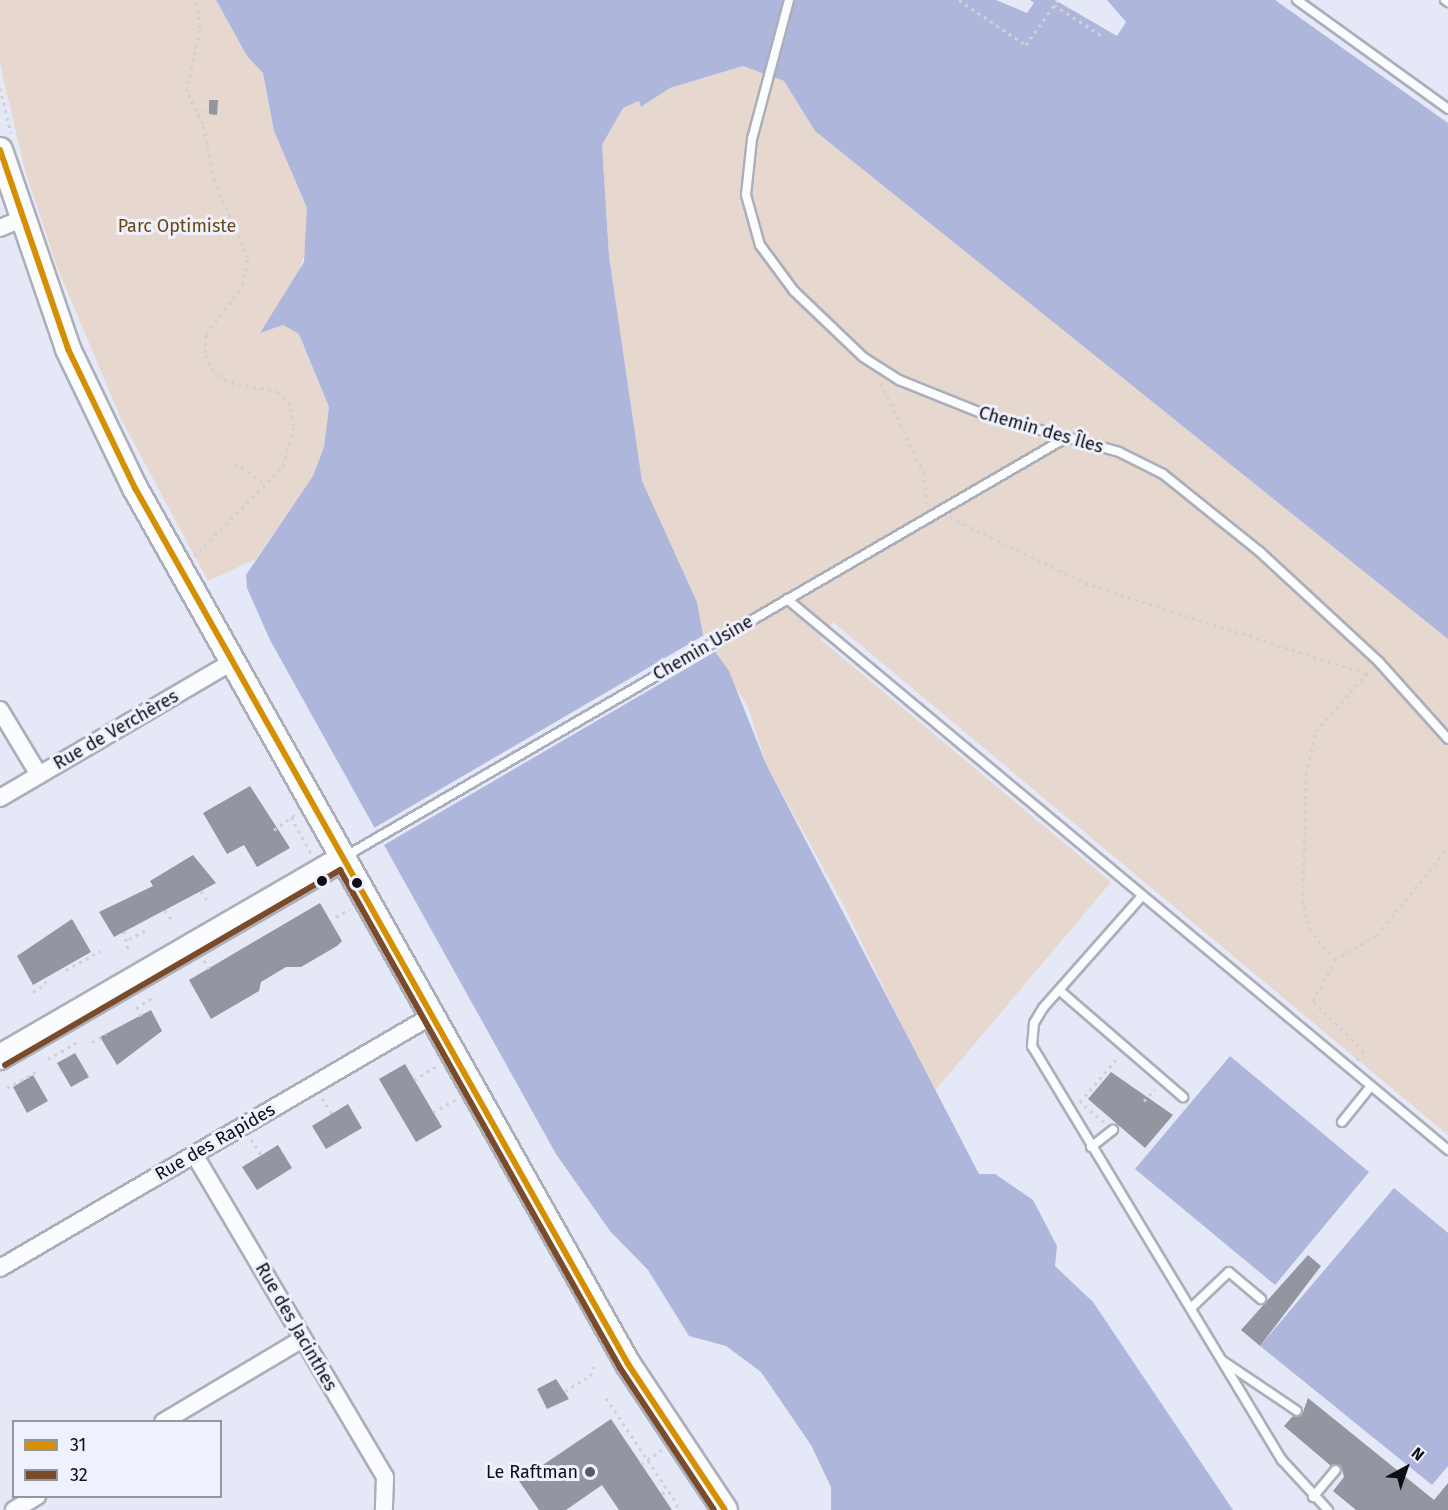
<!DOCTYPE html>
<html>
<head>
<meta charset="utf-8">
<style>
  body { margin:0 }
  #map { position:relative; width:1448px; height:1510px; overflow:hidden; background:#e5e8f7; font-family:"Fira Sans",sans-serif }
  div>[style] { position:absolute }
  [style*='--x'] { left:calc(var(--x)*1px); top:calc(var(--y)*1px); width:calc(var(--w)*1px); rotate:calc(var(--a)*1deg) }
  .green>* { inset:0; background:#e6d8cf }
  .water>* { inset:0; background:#afb6dc }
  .pier>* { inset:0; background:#e5e8f7 }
  .building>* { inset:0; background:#9395a0 }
  .path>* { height:3px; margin-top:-1.5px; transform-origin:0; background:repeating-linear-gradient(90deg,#d0d1d5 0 3px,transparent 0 7.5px) }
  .roads { filter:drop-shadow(2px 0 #acaeba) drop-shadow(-2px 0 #acaeba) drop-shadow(0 2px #acaeba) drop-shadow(0 -2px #acaeba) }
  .lane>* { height:8px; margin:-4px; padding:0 4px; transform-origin:4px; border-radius:4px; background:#fbfcfe }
  .street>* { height:16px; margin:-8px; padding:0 8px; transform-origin:8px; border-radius:8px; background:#fbfcfe }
  .secondary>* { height:24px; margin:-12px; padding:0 12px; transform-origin:12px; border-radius:12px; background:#fbfcfe }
  .bus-1>* { height:6px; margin:-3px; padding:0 3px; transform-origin:3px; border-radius:3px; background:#d48f03 }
  .bus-2>* { height:6px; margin:-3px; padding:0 3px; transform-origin:3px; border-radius:3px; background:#7a4b2a }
  .dots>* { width:16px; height:16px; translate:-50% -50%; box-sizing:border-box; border:3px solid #eff1fc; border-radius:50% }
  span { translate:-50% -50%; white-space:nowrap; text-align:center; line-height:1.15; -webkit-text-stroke:6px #eff1fc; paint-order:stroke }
  .park-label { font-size:18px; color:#6b4615 }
  .street-label { font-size:18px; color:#0c0e17 }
  .poi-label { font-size:18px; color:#0c0e17 }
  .right { translate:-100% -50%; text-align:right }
  .legend { position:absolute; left:12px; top:1420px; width:210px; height:78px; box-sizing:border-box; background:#eff1fc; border:2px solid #9496a0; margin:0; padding:8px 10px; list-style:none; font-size:18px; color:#0c0e17 }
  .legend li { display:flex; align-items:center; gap:12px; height:30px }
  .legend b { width:30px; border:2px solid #9496a0 }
  .north { position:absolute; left:1376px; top:1438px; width:60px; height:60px; -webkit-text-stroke:4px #eff1fc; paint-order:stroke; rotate:40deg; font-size:16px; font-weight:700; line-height:24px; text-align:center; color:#0c0e17 }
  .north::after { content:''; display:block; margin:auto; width:21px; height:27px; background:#0c0e17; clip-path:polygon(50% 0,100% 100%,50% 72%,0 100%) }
</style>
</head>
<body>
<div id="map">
  <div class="green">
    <i style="clip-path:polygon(0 0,216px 0,247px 56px,263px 73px,274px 131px,307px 208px,309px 241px,295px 283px,260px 332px,283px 325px,299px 334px,329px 407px,324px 447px,313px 476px,256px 559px,208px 581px,122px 421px,57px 267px,25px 170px,0 64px)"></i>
    <i style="clip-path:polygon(743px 66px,784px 81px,815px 131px,1448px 639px,1448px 1135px,833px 622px,820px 639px,1111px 882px,934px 1092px,843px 904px,766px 764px,748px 707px,703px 635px,697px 602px,642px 482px,609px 256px,602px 145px,623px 108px,639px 101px,642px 107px,670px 88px)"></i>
  </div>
  <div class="water">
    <i style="clip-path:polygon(216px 0,996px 0,1027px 13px,1034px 3px,1030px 0,1055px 0,1117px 36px,1126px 22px,1107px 0,1275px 0,1448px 123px,1448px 639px,815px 131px,784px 81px,743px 66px,670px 88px,641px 107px,639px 101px,623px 108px,602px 145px,609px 256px,642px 481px,697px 602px,703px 635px,729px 671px,766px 764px,979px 1174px,995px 1174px,1033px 1200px,1057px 1246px,1055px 1266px,1093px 1302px,1233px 1510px,831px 1510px,831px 1487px,811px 1445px,761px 1372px,726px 1346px,689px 1336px,648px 1270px,610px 1231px,556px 1154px,270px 640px,247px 588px,246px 575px,313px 476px,324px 447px,329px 407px,299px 334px,283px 325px,260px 333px,304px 262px,307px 208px,274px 131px,263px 73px,247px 56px)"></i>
    <i style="clip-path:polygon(1230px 1056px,1369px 1172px,1275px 1285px,1135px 1169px)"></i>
    <i style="clip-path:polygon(1394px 1188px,1448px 1233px,1448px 1466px,1432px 1485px,1260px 1346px)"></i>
  </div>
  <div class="pier">
    <i style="clip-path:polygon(706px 634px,718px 650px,384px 845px,374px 828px)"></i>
  </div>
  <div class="building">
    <i style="clip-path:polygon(209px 100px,218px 100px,217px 115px,209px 114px)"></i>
    <i style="clip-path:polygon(250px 786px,290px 848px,257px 867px,244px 845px,227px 854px,203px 813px)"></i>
    <i style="clip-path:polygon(193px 855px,216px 883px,114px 937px,99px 912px,153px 886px,150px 881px)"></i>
    <i style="clip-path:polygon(320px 903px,342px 941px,337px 946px,301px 967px,286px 967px,261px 982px,259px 991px,211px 1019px,189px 980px)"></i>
    <i style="clip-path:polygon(72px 919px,91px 952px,33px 985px,17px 956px)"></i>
    <i style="clip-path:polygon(151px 1010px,162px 1031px,117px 1065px,100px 1037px)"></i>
    <i style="clip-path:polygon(75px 1053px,89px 1077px,71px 1087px,57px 1063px)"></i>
    <i style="clip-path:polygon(405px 1064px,442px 1127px,416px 1142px,379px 1079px)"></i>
    <i style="clip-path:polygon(1111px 1072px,1173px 1115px,1145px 1148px,1088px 1099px)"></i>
    <i style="clip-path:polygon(33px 1075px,48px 1101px,27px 1113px,13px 1087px)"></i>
    <i style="clip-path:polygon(348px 1104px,362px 1128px,326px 1149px,312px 1126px)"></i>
    <i style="clip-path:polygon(278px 1145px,292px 1168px,257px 1190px,242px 1167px)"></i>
    <i style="clip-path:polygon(1308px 1255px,1321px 1266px,1260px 1346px,1241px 1330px)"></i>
    <i style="clip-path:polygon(556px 1379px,569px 1399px,547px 1409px,537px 1389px)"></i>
    <i style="clip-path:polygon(1308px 1398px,1434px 1500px,1448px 1483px,1448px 1510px,1356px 1510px,1333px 1491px,1344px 1477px,1341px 1466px,1331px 1466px,1284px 1426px,1293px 1416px,1302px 1415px)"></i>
    <i style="clip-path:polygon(611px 1419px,672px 1510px,619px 1510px,602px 1485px,566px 1510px,539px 1510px,519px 1481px)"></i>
  </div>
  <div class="path">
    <i style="--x:959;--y:0;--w:81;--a:33.9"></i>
    <i style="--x:1026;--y:45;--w:54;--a:-54.8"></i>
    <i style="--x:1054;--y:5;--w:59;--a:32.6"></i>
    <i style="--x:0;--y:88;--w:46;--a:76.3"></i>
    <i style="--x:198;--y:115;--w:9;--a:-32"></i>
    <i style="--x:881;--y:383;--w:98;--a:64.7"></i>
    <i style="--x:923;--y:472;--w:32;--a:83"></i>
    <i style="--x:235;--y:463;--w:35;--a:35"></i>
    <i style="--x:950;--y:517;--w:150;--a:26.1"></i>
    <i style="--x:1085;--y:583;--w:295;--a:17.9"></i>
    <i style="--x:194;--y:556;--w:127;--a:-45.3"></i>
    <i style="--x:283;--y:466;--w:41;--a:-74.6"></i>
    <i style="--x:294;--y:426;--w:21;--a:-101"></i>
    <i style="--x:290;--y:405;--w:18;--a:-133"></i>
    <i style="--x:278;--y:392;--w:53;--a:-168.1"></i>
    <i style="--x:226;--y:381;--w:16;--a:-142"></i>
    <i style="--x:213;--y:371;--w:20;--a:-114"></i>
    <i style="--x:205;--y:353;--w:19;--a:-87"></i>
    <i style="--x:206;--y:334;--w:61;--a:-52.9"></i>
    <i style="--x:243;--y:285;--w:27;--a:-80"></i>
    <i style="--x:248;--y:258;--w:85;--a:-113.6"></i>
    <i style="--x:214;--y:180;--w:57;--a:-101.1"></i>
    <i style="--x:203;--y:124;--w:37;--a:-116"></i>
    <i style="--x:187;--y:91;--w:65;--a:-78.5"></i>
    <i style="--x:200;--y:27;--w:27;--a:-98"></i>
    <i style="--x:291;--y:817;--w:43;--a:61.1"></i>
    <i style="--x:274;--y:830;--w:27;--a:-36"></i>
    <i style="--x:201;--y:891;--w:13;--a:58"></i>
    <i style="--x:165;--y:910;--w:14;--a:56"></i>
    <i style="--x:336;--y:917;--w:16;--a:-30"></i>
    <i style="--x:124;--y:931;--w:22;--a:77"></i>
    <i style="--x:129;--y:939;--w:19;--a:-28"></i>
    <i style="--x:204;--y:960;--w:10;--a:61"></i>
    <i style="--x:1335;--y:960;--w:49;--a:-30.8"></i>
    <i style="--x:1377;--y:935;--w:112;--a:-50.8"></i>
    <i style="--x:66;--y:970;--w:39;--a:-29"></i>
    <i style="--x:33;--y:992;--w:15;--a:-32"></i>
    <i style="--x:46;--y:984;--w:5;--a:-112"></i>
    <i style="--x:141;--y:1016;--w:9;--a:-122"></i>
    <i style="--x:136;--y:1008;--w:19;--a:-32"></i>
    <i style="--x:92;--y:1042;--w:16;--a:-30"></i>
    <i style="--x:62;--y:1050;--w:9;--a:58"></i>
    <i style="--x:48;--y:1059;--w:34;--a:-30"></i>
    <i style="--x:1357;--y:1060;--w:11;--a:-52"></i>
    <i style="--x:1364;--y:1051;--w:71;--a:-135.6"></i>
    <i style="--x:1313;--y:1001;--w:47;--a:-61.8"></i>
    <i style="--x:1335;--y:960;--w:38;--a:-130"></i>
    <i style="--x:1311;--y:931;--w:29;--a:-106"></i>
    <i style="--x:1303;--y:903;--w:129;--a:-88.7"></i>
    <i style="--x:1306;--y:774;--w:44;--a:-76.9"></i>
    <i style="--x:1316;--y:731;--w:83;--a:-48.4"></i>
    <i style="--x:414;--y:1080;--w:28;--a:-32"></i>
    <i style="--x:7;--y:1088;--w:33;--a:-29"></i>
    <i style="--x:322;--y:1098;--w:19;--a:58"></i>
    <i style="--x:1144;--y:1101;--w:16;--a:-47"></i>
    <i style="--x:433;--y:1112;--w:29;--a:-29"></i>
    <i style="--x:1104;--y:1122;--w:31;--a:-140"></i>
    <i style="--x:1080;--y:1102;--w:60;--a:-49.7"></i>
    <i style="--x:251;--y:1139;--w:19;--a:58"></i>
    <i style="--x:565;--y:1391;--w:29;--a:-31"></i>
    <i style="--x:590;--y:1376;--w:11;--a:-68"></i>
    <i style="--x:606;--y:1398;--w:129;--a:56.1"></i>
    <i style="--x:678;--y:1505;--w:8;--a:140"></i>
    <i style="--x:641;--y:1464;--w:25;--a:-34"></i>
    <i style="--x:662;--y:1494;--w:7;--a:-34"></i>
  </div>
  <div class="roads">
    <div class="lane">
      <i style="--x:789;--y:0;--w:144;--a:104.9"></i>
      <i style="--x:752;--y:139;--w:56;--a:96.1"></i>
      <i style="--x:746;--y:195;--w:52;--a:74.4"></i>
      <i style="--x:760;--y:245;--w:57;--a:53.5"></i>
      <i style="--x:794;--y:291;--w:95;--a:43.7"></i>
      <i style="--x:863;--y:357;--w:43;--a:32.6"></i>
      <i style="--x:899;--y:380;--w:94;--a:21.9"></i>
      <i style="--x:986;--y:415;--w:138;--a:15.5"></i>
      <i style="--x:1119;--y:452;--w:49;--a:26.6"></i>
      <i style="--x:1163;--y:474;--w:124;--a:38.8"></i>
      <i style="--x:1260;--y:552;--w:162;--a:42.7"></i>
      <i style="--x:1379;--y:662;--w:103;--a:48.1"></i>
      <i style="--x:1297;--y:0;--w:186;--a:35.8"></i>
      <i style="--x:1445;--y:0;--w:4;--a:34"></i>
      <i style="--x:787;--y:599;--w:861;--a:39.81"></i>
      <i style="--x:346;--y:856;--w:830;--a:-30.15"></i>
      <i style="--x:1142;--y:896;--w:149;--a:131.5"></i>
      <i style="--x:1043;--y:1008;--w:17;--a:121"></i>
      <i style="--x:1034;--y:1023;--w:23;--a:95"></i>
      <i style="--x:1032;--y:1046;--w:484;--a:58.9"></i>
      <i style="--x:1282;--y:1460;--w:68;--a:47.4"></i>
      <i style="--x:1059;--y:990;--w:164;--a:40.8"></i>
      <i style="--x:1342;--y:1122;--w:46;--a:-51.1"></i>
      <i style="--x:1091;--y:1147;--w:28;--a:-38"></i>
      <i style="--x:1191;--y:1308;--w:52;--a:-43.5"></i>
      <i style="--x:1229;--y:1272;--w:42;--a:40.2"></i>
      <i style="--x:1223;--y:1361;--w:89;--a:34"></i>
      <i style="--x:1313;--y:1497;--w:35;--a:-50"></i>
    </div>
    <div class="street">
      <i style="--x:0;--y:228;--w:23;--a:-23"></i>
      <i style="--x:0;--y:710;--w:76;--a:59"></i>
      <i style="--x:0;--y:798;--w:269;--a:-30.4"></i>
      <i style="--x:194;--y:1154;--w:375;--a:59.4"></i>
      <i style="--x:385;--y:1477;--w:33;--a:92"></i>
      <i style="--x:0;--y:1268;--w:499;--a:-30.3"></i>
      <i style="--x:163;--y:1422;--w:162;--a:-30.8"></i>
      <i style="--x:14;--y:1510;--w:27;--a:-31"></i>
    </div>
    <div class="secondary">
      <i style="--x:0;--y:150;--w:210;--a:71.1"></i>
      <i style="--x:68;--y:349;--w:154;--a:64.3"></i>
      <i style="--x:135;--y:488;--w:1005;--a:60.63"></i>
      <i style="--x:628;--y:1364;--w:175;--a:56.4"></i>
      <i style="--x:0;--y:1057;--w:397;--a:-30.1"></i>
    </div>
  </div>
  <div class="bus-1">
    <i style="--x:0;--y:150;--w:210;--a:71.1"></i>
    <i style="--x:68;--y:349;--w:154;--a:64.3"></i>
    <i style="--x:135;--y:488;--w:1005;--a:60.63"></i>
    <i style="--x:628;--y:1364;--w:175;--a:56.4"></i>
  </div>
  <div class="bus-2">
    <i style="--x:5;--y:1065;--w:388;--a:-30.2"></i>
    <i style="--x:340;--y:870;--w:571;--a:60.65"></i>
    <i style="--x:620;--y:1368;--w:170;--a:56.5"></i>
  </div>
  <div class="dots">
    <i style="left:322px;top:881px;background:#0c0e17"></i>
    <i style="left:357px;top:883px;background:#0c0e17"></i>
    <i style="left:590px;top:1472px;background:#585a65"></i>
  </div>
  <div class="park-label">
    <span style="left:177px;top:226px">Parc Optimiste</span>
  </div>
  <div class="street-label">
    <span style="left:1041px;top:430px;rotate:16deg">Chemin des Îles</span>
    <span style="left:703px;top:648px;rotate:-30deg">Chemin Usine</span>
    <span style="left:116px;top:730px;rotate:-30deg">Rue de Verchères</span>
    <span style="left:215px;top:1142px;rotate:-30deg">Rue des Rapides</span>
    <span style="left:296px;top:1327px;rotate:60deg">Rue des Jacinthes</span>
  </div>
  <div class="poi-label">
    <span class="right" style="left:578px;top:1472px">Le Raftman</span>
  </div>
  <ul class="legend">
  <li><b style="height:8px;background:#d48f03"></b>31</li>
  <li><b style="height:8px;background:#7a4b2a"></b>32</li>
  </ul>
  <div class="north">N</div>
</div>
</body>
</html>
